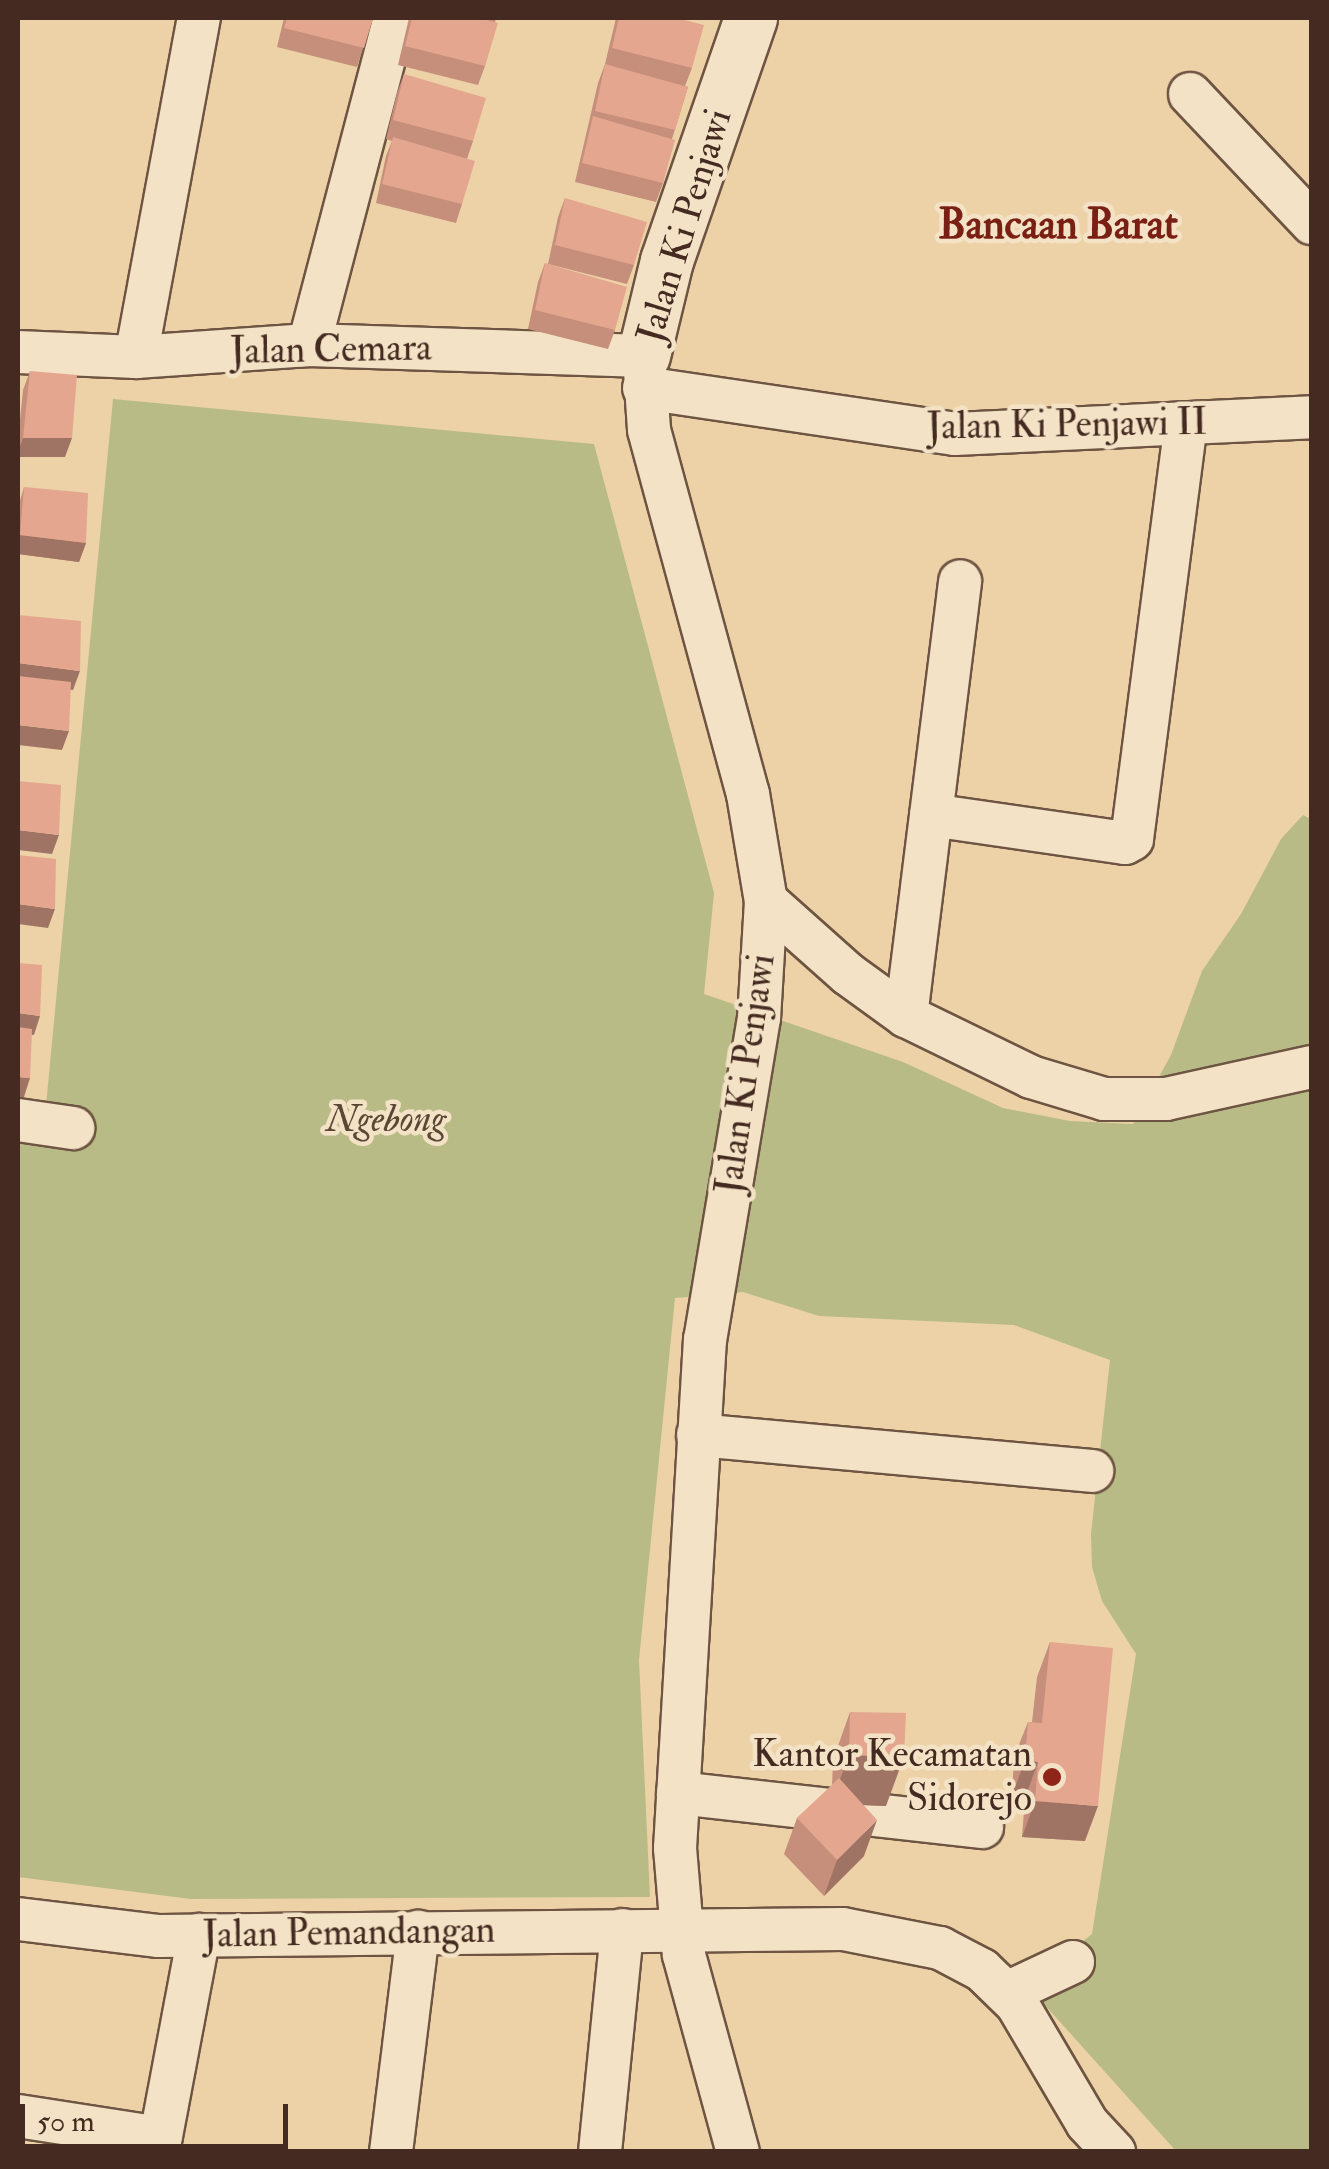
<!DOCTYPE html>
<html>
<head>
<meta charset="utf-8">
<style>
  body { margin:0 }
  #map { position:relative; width:1329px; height:2169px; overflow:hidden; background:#ecd2a6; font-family:"IM FELL Double Pica",serif }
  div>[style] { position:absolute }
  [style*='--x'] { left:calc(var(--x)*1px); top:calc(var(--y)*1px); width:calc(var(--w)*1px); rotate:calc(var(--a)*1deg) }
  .green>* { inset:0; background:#b8bb86 }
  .roads { filter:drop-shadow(2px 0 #6e5442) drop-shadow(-2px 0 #6e5442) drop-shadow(0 2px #6e5442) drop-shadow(0 -2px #6e5442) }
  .minor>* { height:42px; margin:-21px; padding:0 21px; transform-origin:21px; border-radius:21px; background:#f3e2c5 }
  .tertiary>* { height:52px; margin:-26px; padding:0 26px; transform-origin:26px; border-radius:26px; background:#f3e2c5 }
  .wall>* { inset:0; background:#c58f7b }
  .shaded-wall>* { inset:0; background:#a07464 }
  .building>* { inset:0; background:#e5a68f }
  .dots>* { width:28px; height:28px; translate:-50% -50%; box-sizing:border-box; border:5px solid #f3e2c5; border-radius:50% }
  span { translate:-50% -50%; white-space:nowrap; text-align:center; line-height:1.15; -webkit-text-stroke:9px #f3e2c5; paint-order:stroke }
  .street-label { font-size:38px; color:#442a20 }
  .park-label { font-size:38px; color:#5b4734; font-style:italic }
  .poi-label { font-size:38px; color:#442a20 }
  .right { translate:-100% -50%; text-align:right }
  .quarter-label { font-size:42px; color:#7a1f14; font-weight:700 }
  .frame { position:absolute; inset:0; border:20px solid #442a20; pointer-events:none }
  .scale { position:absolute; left:20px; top:2104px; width:268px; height:45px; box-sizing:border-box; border:5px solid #442a20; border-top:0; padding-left:12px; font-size:30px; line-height:35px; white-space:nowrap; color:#442a20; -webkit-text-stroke:8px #f3e2c5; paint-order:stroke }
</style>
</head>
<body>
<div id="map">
  <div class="green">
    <i style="clip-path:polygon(113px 399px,594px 444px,714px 893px,704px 994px,903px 1062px,1003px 1108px,1070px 1121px,1133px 1124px,1171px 1055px,1202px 971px,1241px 914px,1281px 839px,1303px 815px,1311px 819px,1311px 2151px,1176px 2151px,1043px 2003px,1039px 1986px,1045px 1971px,1092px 1934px,1136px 1654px,1102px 1601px,1092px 1567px,1091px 1534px,1110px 1360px,1014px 1325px,819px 1316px,743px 1292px,675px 1298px,639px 1660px,650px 1897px,191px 1899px,18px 1877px,18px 1125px,44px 1127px)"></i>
  </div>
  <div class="roads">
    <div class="minor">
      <i style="--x:1190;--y:94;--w:178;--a:46.6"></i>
      <i style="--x:309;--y:345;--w:338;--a:-75.3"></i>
      <i style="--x:18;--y:352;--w:118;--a:2.4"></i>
      <i style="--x:136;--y:357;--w:173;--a:-4"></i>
      <i style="--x:309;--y:345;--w:335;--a:1.9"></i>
      <i style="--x:644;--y:356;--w:74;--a:86.1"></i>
      <i style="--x:649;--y:430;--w:377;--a:74.8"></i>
      <i style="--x:748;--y:794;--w:109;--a:80.5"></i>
      <i style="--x:766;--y:901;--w:117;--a:93.4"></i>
      <i style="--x:759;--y:1018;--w:326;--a:99.5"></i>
      <i style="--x:705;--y:1339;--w:510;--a:93.37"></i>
      <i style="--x:675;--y:1848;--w:107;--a:85.2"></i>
      <i style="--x:684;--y:1955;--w:204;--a:74.7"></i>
      <i style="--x:136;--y:357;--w:345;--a:-79.5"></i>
      <i style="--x:644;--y:388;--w:314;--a:8.4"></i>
      <i style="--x:955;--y:434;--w:357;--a:-2.7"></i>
      <i style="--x:931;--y:815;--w:196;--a:8.2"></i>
      <i style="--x:1125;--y:843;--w:8;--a:-30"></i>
      <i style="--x:1132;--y:839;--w:418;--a:-82.6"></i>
      <i style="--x:766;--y:901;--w:110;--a:41.7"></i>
      <i style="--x:848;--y:974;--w:72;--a:35.9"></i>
      <i style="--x:906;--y:1016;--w:139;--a:26"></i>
      <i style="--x:1031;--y:1077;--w:76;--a:16.8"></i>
      <i style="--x:1104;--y:1099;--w:62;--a:0"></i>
      <i style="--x:1166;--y:1099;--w:149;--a:-12.4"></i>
      <i style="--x:906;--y:1016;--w:438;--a:-82.9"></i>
      <i style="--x:18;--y:1120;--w:56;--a:8.3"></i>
      <i style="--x:698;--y:1435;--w:396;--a:5.2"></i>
      <i style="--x:678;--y:1793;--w:306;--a:6.4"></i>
      <i style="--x:18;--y:1919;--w:142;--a:6.9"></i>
      <i style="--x:159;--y:1936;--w:684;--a:-0.59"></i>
      <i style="--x:843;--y:1929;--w:99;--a:11.1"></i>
      <i style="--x:940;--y:1948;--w:47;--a:27.6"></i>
      <i style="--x:982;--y:1970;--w:49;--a:44.2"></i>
      <i style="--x:1017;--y:2004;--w:138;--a:59.5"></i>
      <i style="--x:1087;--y:2123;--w:40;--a:47"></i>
      <i style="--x:1007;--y:1993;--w:73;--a:-25.2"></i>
      <i style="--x:18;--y:2116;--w:144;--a:8.8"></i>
      <i style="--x:158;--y:2152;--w:221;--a:-79.3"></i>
      <i style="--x:391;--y:2152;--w:222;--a:-83"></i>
      <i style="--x:600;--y:2152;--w:223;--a:-84.3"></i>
    </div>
    <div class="tertiary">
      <i style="--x:644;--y:356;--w:98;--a:-76.4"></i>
      <i style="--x:667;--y:261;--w:257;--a:-70.9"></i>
    </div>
  </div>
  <div class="wall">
    <i style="clip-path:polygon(284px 18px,373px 18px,357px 67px,277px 47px)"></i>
    <i style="clip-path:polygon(409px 18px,496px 18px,485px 66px,478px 85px,398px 65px)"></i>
    <i style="clip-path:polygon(616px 18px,677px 18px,692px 68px,685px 86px,688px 87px,672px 139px,663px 183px,656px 202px,575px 182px,598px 83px,605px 64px)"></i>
    <i style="clip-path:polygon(404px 74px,473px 141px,467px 159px,462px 204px,456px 223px,376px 203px,386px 156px,392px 141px,386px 139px,397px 93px)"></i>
    <i style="clip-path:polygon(565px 198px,634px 265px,627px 284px,548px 264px,558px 217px)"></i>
    <i style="clip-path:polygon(545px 263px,615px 330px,608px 349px,528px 329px,538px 282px)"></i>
    <i style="clip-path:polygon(30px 371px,65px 457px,18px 457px,18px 439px,23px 390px)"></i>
    <i style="clip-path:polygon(24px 487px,86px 543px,79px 562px,18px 554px,18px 507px)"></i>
    <i style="clip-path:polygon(1050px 1642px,1085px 1841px,1022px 1837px,1025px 1798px,1012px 1796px,1014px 1757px,1028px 1722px,1032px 1722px,1037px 1677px)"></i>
    <i style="clip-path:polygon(850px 1712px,886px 1806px,864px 1805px,864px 1856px,824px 1896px,784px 1854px,797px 1818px,832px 1786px,833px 1760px)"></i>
  </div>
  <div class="shaded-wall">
    <i style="clip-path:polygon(23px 438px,72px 438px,65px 457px,18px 457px,18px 452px)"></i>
    <i style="clip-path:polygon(20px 535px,86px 543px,79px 562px,18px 554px,18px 541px)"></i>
    <i style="clip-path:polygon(18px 663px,80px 671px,73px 690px,18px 683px)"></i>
    <i style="clip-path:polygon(18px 725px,69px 731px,62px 750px,18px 745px)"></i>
    <i style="clip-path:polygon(18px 830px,59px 835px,52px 854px,18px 850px)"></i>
    <i style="clip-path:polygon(18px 904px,55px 909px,48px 928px,18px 924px)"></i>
    <i style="clip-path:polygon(18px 1013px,40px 1016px,34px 1035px,18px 1033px)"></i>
    <i style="clip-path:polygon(18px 1077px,30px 1078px,24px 1097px,18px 1097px)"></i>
    <i style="clip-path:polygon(849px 1755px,904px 1757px,886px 1806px,831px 1804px)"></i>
    <i style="clip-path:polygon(1025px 1760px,1038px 1762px,1025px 1798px,1012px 1796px)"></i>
    <i style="clip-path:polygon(1035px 1801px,1098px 1806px,1085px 1841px,1022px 1837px)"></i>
    <i style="clip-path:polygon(877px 1820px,864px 1856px,824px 1896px,837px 1860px)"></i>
  </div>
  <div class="building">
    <i style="clip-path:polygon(287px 18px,373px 18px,364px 48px,284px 28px)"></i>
    <i style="clip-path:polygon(412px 18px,479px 18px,498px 23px,485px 66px,405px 46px)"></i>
    <i style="clip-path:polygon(619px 18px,677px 18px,704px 25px,692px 68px,612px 48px)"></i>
    <i style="clip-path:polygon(605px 64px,688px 87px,675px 130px,595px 111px)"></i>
    <i style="clip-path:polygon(404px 74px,486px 98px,473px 141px,393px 120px)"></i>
    <i style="clip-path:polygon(593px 116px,675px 140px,663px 183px,582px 163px)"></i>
    <i style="clip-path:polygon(393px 137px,475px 161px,462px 204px,382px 184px)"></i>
    <i style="clip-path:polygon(565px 198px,647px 222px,634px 265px,555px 245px)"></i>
    <i style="clip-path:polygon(545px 263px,627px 287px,615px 330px,535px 310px)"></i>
    <i style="clip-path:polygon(30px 371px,77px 375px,72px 438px,23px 438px)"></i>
    <i style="clip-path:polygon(24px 487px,88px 493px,86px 543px,20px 535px)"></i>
    <i style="clip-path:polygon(18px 615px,81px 621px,80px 671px,18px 663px)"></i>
    <i style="clip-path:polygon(18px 676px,71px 682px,69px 731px,18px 725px)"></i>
    <i style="clip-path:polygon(18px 781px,61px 785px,59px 835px,18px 830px)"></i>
    <i style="clip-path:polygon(18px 855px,56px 859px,55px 909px,18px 904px)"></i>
    <i style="clip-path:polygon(18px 963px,42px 965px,40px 1016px,18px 1013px)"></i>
    <i style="clip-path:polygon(18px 1027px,32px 1029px,30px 1078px,18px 1077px)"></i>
    <i style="clip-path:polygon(1050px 1642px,1113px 1648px,1098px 1806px,1035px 1801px,1038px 1762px,1025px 1760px,1028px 1722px,1042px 1723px)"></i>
    <i style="clip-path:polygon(850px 1712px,906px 1713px,904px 1757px,849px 1755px)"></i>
    <i style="clip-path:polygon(839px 1778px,877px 1820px,837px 1860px,797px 1818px)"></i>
  </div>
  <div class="dots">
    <i style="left:1052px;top:1777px;background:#8f2418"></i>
  </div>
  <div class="street-label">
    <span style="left:685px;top:226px;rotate:-73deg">Jalan Ki Penjawi</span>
    <span style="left:331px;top:350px;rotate:-1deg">Jalan Cemara</span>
    <span style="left:1067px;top:425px;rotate:-1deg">Jalan Ki Penjawi II</span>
    <span style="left:746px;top:1074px;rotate:-82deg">Jalan Ki Penjawi</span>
    <span style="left:349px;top:1933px;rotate:-1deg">Jalan Pemandangan</span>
  </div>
  <div class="park-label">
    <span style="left:386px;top:1120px">Ngebong</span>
  </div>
  <div class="poi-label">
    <span class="right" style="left:1032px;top:1777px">Kantor Kecamatan<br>Sidorejo</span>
  </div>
  <div class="quarter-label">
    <span style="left:1058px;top:225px">Bancaan Barat</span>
  </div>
  <div class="frame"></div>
  <div class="scale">50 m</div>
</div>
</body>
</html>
